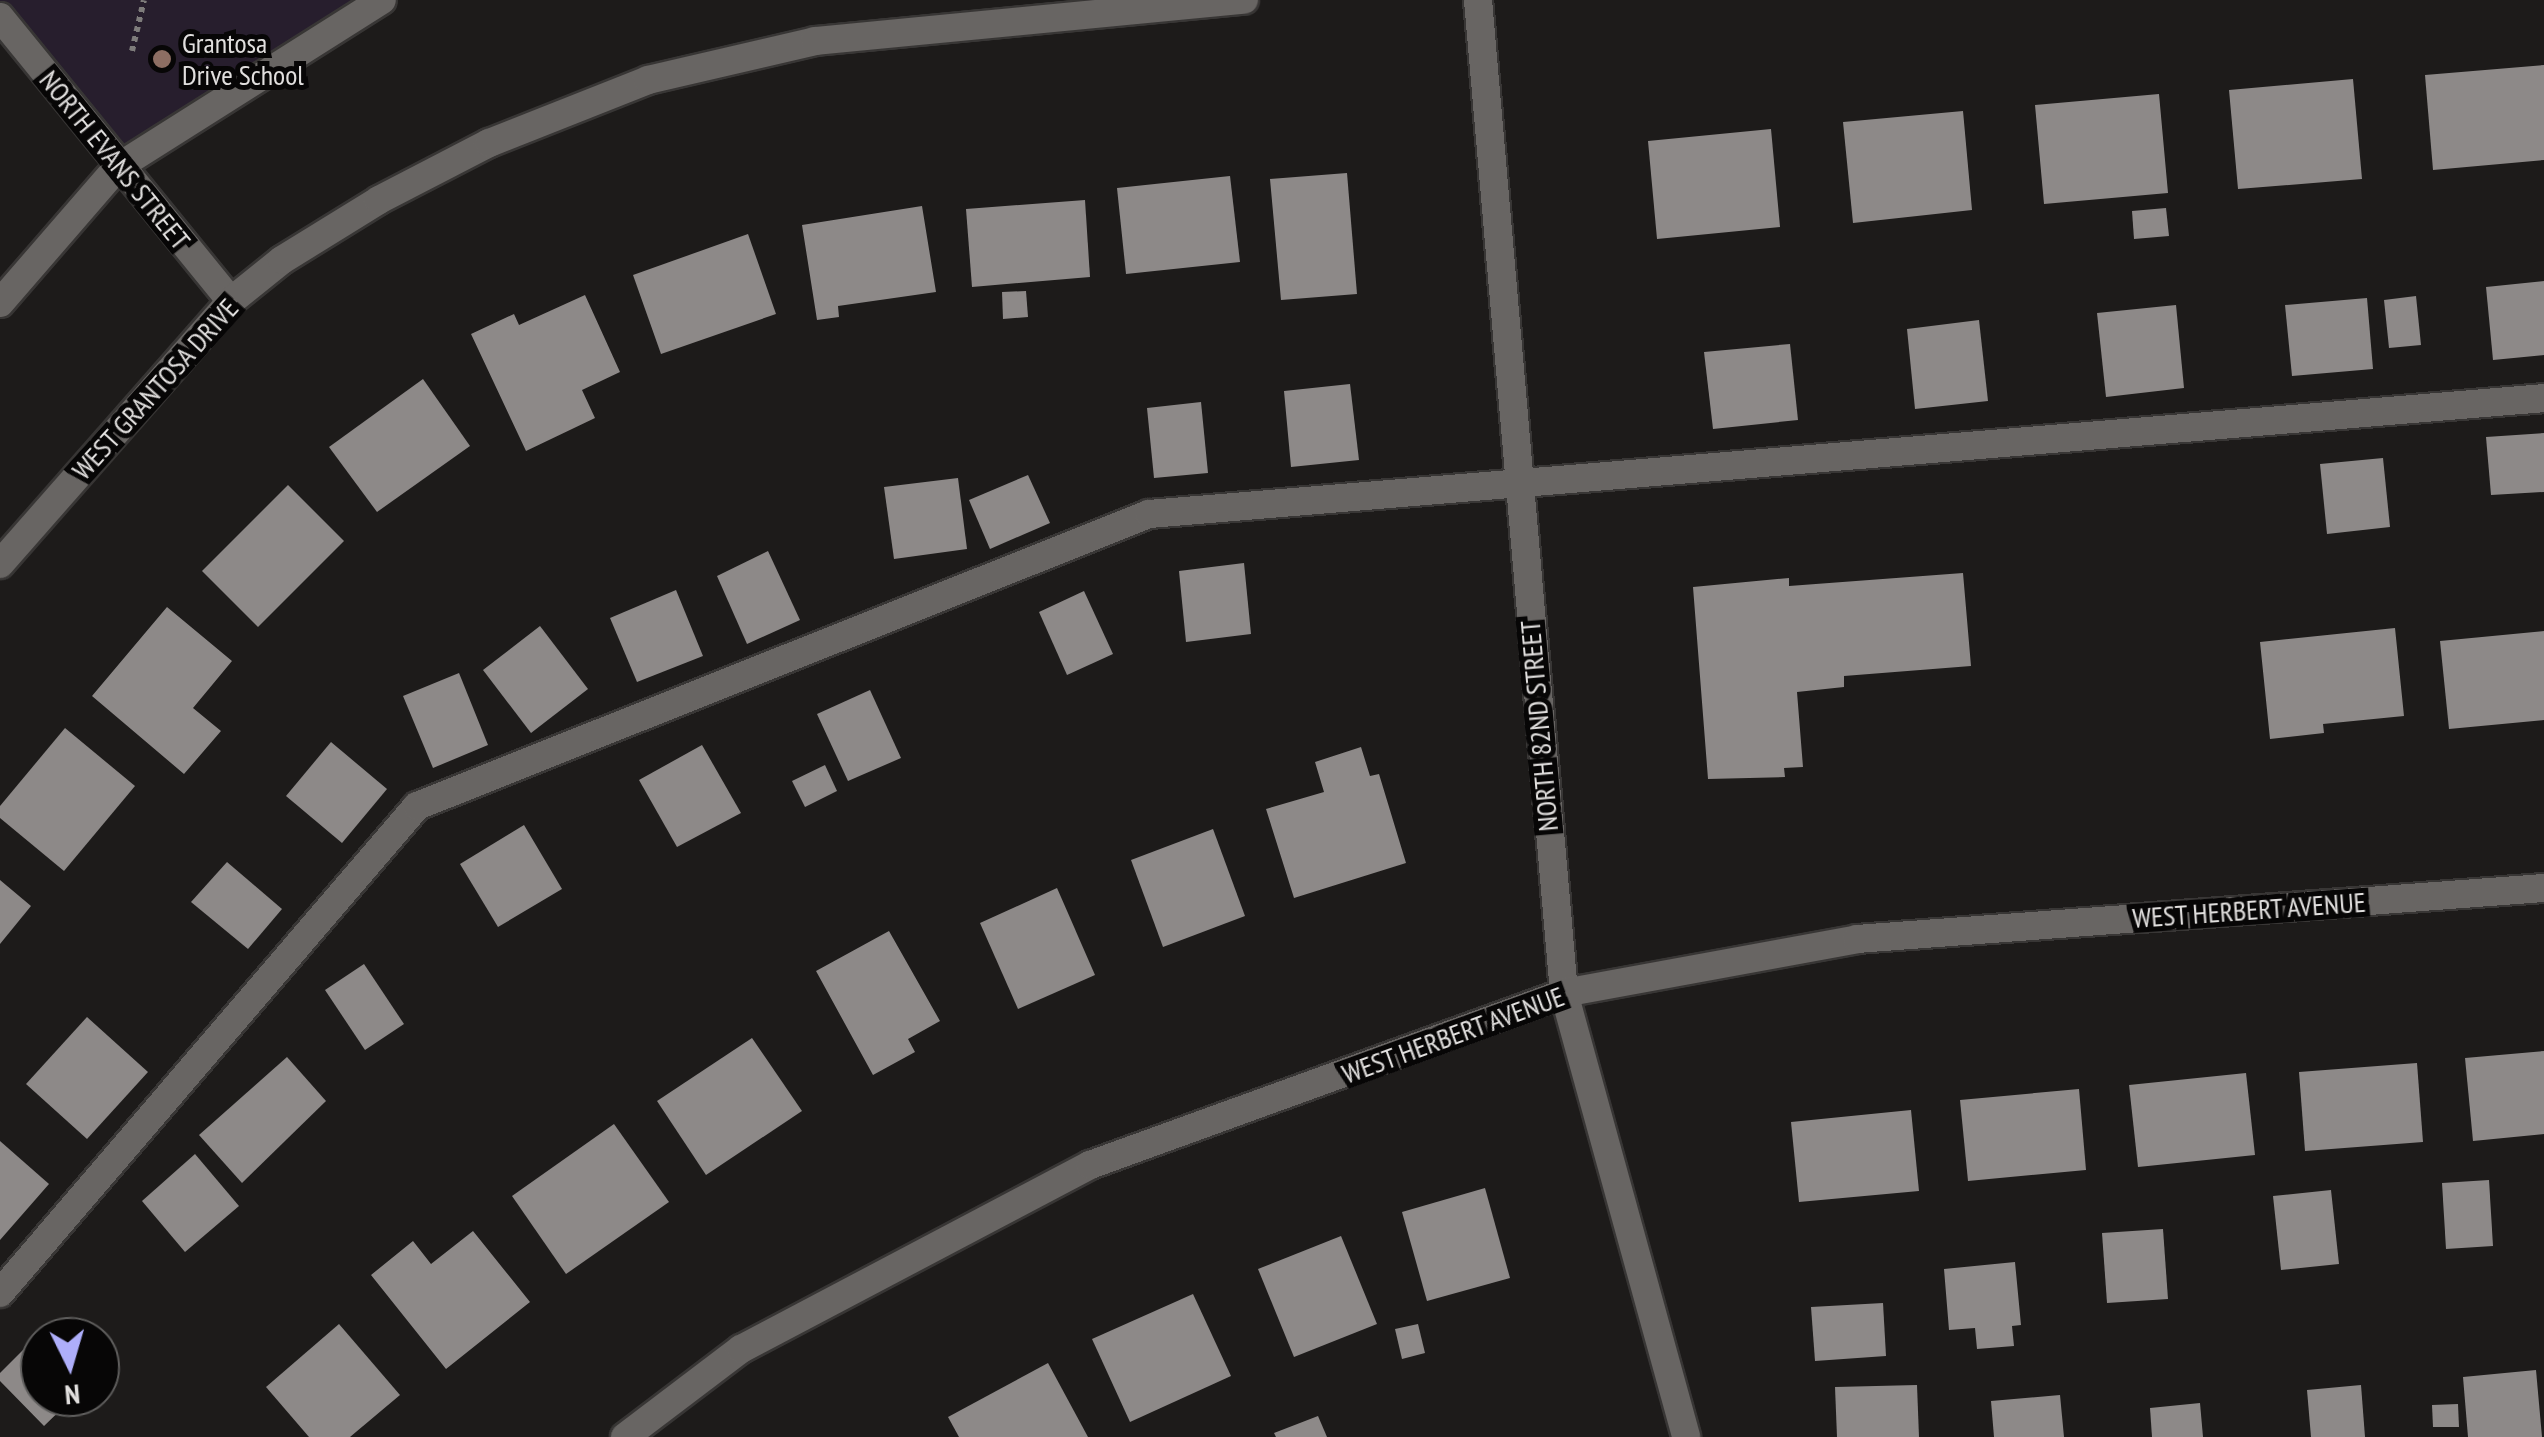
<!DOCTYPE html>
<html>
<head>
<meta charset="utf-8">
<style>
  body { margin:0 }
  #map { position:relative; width:2544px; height:1437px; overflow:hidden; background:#1d1b1a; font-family:"PT Sans Narrow",sans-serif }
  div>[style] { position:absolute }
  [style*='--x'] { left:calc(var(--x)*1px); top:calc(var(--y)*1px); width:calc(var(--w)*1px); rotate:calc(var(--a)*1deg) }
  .education>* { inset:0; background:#271e2d }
  .building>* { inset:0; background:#8d8988 }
  .path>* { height:6px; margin-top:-3px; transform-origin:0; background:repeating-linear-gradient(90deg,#7e7c7b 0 5px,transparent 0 10px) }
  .roads { filter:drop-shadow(2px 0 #383635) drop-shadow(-2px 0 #383635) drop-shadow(0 2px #383635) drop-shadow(0 -2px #383635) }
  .service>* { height:28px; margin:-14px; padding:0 14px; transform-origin:14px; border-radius:14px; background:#686563 }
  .minor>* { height:28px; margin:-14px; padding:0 14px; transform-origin:14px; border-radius:14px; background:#686563 }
  .tertiary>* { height:28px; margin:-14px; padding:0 14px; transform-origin:14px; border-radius:14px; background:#686563 }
  .dots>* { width:28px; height:28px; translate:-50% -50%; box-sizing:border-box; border:5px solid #070606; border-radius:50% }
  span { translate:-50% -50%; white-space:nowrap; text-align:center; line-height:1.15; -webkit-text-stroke:10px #070606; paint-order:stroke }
  .poi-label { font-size:28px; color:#e1dfde }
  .left { translate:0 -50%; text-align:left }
  .street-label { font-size:28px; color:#e1dfde }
  .north { position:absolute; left:20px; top:1317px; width:100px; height:100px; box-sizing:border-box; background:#070606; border:2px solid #5e5d5c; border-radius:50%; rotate:175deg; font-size:28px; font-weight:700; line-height:40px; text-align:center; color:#e1dfde }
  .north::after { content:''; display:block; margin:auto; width:35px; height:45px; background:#aeaefa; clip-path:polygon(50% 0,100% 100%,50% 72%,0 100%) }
</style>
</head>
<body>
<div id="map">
  <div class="education">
    <i style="clip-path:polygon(0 0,382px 0,118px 167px,0 17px)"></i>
  </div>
  <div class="building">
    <i style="clip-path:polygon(2544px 65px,2544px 160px,2433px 170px,2425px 75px)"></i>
    <i style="clip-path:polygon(2353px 79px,2362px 179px,2238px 189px,2229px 90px)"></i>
    <i style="clip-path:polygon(2159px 94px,2168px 193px,2044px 204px,2035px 105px)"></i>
    <i style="clip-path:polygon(1963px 111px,1972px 210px,1853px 223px,1843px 122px)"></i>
    <i style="clip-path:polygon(1771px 129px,1780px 227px,1657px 239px,1648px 141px)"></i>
    <i style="clip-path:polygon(1347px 173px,1357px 294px,1281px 300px,1270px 179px)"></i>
    <i style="clip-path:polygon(1230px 176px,1240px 262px,1126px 274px,1117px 188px)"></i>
    <i style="clip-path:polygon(1085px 200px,1090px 277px,972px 287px,966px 209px)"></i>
    <i style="clip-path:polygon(922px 206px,936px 292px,838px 306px,839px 317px,817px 320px,802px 225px)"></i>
    <i style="clip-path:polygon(2166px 208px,2169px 236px,2134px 239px,2132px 211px)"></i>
    <i style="clip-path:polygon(748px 234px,776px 314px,661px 354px,633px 275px)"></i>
    <i style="clip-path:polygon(2544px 281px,2544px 355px,2493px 360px,2486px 287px)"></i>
    <i style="clip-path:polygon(1026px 291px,1028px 317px,1003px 319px,1002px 292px)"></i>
    <i style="clip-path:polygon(585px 295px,620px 372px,582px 390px,595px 418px,526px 451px,471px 334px,514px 314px,519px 325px)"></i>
    <i style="clip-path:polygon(2416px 296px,2421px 345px,2389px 348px,2384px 300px)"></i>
    <i style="clip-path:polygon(2367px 298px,2373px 369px,2292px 376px,2285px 305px)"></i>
    <i style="clip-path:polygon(2176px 305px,2184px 388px,2106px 397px,2097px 313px)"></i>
    <i style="clip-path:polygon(1979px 320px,1988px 401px,1915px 409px,1907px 329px)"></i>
    <i style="clip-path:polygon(1790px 344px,1798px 420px,1713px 429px,1704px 352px)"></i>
    <i style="clip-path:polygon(423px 379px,470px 446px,377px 512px,329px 447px)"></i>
    <i style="clip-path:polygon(1350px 384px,1359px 460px,1291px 467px,1284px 391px)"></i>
    <i style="clip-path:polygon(1201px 402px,1208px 473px,1154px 478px,1147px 408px)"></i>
    <i style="clip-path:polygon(2544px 433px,2544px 492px,2491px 495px,2486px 437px)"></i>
    <i style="clip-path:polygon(2383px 458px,2390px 527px,2327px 534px,2320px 464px)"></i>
    <i style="clip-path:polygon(1028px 475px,1050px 523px,990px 549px,969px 500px)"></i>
    <i style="clip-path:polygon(958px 478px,967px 549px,894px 559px,884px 487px)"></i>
    <i style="clip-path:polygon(288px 485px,344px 541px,258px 627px,202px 571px)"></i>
    <i style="clip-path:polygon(768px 551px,800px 620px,747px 644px,717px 576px)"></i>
    <i style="clip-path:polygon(1244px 563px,1251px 634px,1186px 642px,1179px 571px)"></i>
    <i style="clip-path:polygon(1963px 573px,1971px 666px,1844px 676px,1844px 687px,1797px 692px,1803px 767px,1784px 768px,1785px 777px,1708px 779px,1693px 587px,1789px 578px,1789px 586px)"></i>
    <i style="clip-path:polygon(676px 590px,703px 656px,637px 682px,610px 618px)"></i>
    <i style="clip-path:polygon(1084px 591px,1113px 654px,1067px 675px,1039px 612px)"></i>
    <i style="clip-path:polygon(167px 607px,232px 661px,193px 708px,221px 731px,184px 774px,92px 696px)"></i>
    <i style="clip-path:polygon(540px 626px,588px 689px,531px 733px,483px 670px)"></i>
    <i style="clip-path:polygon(2395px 628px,2404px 716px,2323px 724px,2324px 733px,2270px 739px,2260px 642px)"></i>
    <i style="clip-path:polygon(2544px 631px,2544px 720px,2449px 729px,2440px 641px)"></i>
    <i style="clip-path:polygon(459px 673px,488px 745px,433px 768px,403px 696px)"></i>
    <i style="clip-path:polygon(870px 690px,901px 758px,848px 781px,817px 714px)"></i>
    <i style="clip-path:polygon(65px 728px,135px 786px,64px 871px,0 818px,0 806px)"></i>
    <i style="clip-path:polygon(331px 742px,387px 789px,342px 843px,286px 796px)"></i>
    <i style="clip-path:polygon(702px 745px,741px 813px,677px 847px,639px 780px)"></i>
    <i style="clip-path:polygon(1361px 747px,1370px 776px,1379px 774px,1406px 863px,1294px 898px,1266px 809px,1324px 792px,1315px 762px)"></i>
    <i style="clip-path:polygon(825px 765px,837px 791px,805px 807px,792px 781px)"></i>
    <i style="clip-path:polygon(524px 825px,562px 889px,498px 927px,460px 864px)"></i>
    <i style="clip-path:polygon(1213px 829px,1245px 916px,1163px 947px,1131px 860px)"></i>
    <i style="clip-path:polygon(227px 862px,282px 909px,248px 949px,191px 902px)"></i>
    <i style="clip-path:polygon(0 880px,31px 906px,0 944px)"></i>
    <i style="clip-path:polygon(1057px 888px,1095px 975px,1018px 1009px,980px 923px)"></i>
    <i style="clip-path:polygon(889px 931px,940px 1021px,908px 1039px,915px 1052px,873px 1075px,816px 971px)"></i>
    <i style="clip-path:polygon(364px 964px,404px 1024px,365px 1050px,325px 990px)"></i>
    <i style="clip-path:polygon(87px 1017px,148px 1072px,87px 1139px,26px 1084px)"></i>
    <i style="clip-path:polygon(752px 1038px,802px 1111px,706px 1175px,657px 1101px)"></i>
    <i style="clip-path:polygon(2544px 1051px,2544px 1134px,2473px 1141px,2465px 1058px)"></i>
    <i style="clip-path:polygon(287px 1057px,326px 1101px,242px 1183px,199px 1135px)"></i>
    <i style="clip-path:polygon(2417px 1063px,2423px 1142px,2305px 1151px,2299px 1072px)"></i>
    <i style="clip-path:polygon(2246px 1073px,2255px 1155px,2138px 1167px,2129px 1085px)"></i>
    <i style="clip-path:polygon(2079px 1089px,2086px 1170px,1968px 1181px,1960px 1100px)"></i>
    <i style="clip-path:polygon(1911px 1110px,1919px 1191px,1799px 1202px,1791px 1122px)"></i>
    <i style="clip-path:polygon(614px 1124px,669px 1202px,566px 1274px,512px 1196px)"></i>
    <i style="clip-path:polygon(0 1141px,49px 1184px,0 1240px)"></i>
    <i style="clip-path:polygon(195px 1154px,239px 1206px,185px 1252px,142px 1201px)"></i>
    <i style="clip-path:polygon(2489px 1180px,2493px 1246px,2446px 1249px,2442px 1183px)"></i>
    <i style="clip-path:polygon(1485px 1188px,1510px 1278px,1427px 1301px,1402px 1212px)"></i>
    <i style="clip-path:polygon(2331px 1190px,2339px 1264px,2281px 1270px,2273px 1196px)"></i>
    <i style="clip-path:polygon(2163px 1229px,2168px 1299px,2107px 1303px,2102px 1233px)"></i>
    <i style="clip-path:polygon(473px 1231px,530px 1302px,446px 1369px,371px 1275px,413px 1241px,431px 1264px)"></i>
    <i style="clip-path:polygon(1341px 1236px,1377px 1324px,1294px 1357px,1258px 1269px)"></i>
    <i style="clip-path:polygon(2015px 1262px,2021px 1325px,2012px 1326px,2014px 1346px,1977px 1349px,1975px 1328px,1949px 1330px,1944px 1269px)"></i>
    <i style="clip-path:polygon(1193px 1294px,1231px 1376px,1130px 1422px,1092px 1339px)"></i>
    <i style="clip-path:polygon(1883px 1303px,1886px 1356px,1815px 1361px,1811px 1307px)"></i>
    <i style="clip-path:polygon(339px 1324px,400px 1395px,350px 1437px,309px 1437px,266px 1387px)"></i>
    <i style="clip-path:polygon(1418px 1324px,1425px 1353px,1402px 1359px,1395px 1329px)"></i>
    <i style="clip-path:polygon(46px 1327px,55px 1337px,40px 1337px,40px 1397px,74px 1397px,44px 1426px,0 1381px,0 1373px)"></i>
    <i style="clip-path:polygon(1048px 1363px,1088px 1437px,959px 1437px,948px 1417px)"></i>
    <i style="clip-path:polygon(2536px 1370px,2542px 1437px,2468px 1437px,2463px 1377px)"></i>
    <i style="clip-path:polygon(1917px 1385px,1919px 1437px,1837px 1437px,1835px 1387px)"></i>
    <i style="clip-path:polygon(2361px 1385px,2365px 1437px,2311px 1437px,2307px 1390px)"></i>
    <i style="clip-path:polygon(2060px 1395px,2064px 1437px,1994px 1437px,1991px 1401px)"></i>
    <i style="clip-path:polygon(2200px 1403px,2203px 1437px,2152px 1437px,2150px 1408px)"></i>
    <i style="clip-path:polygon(2458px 1404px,2459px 1427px,2433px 1427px,2432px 1405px)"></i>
    <i style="clip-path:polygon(1318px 1416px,1327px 1437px,1276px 1437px,1274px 1433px)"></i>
  </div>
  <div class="path">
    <i style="--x:132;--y:51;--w:52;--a:-76.8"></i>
  </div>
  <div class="roads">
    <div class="service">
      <i style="--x:0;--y:1293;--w:641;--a:-49.43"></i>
      <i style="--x:417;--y:806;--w:788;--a:-21.75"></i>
      <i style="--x:1149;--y:514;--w:1400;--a:-4.75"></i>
    </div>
    <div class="minor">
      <i style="--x:1478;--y:0;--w:997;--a:85.05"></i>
      <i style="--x:1564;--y:993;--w:460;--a:74.6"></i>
      <i style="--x:0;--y:17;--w:366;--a:50.9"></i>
      <i style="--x:625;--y:1437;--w:146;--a:-37.2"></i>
      <i style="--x:741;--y:1349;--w:395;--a:-27.8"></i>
      <i style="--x:1090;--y:1165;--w:504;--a:-19.94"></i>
      <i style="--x:1564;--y:993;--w:298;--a:-10.4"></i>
      <i style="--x:1857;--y:939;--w:689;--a:-4.25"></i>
    </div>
    <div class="tertiary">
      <i style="--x:0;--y:303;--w:180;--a:-49.1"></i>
      <i style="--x:118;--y:167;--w:312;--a:-32.3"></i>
      <i style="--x:0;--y:564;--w:350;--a:-48.7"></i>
      <i style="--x:231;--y:301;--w:65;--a:-38.8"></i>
      <i style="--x:282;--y:260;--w:114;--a:-31.7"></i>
      <i style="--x:379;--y:200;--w:124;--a:-27.4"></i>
      <i style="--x:489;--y:143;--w:171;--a:-21.6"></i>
      <i style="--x:648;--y:80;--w:171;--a:-13.1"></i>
      <i style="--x:815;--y:41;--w:431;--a:-5.5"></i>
    </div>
  </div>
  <div class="dots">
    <i style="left:162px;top:59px;background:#8d6e63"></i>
  </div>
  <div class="poi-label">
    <span class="left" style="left:182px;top:59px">Grantosa<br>Drive School</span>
  </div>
  <div class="street-label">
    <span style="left:115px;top:160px;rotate:51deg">NORTH EVANS STREET</span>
    <span style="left:155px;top:389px;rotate:-48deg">WEST GRANTOSA DRIVE</span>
    <span style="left:1539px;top:726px;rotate:-95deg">NORTH 82ND STREET</span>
    <span style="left:2249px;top:910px;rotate:-4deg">WEST HERBERT AVENUE</span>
    <span style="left:1453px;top:1035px;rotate:-20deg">WEST HERBERT AVENUE</span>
  </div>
  <div class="north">N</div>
</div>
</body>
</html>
